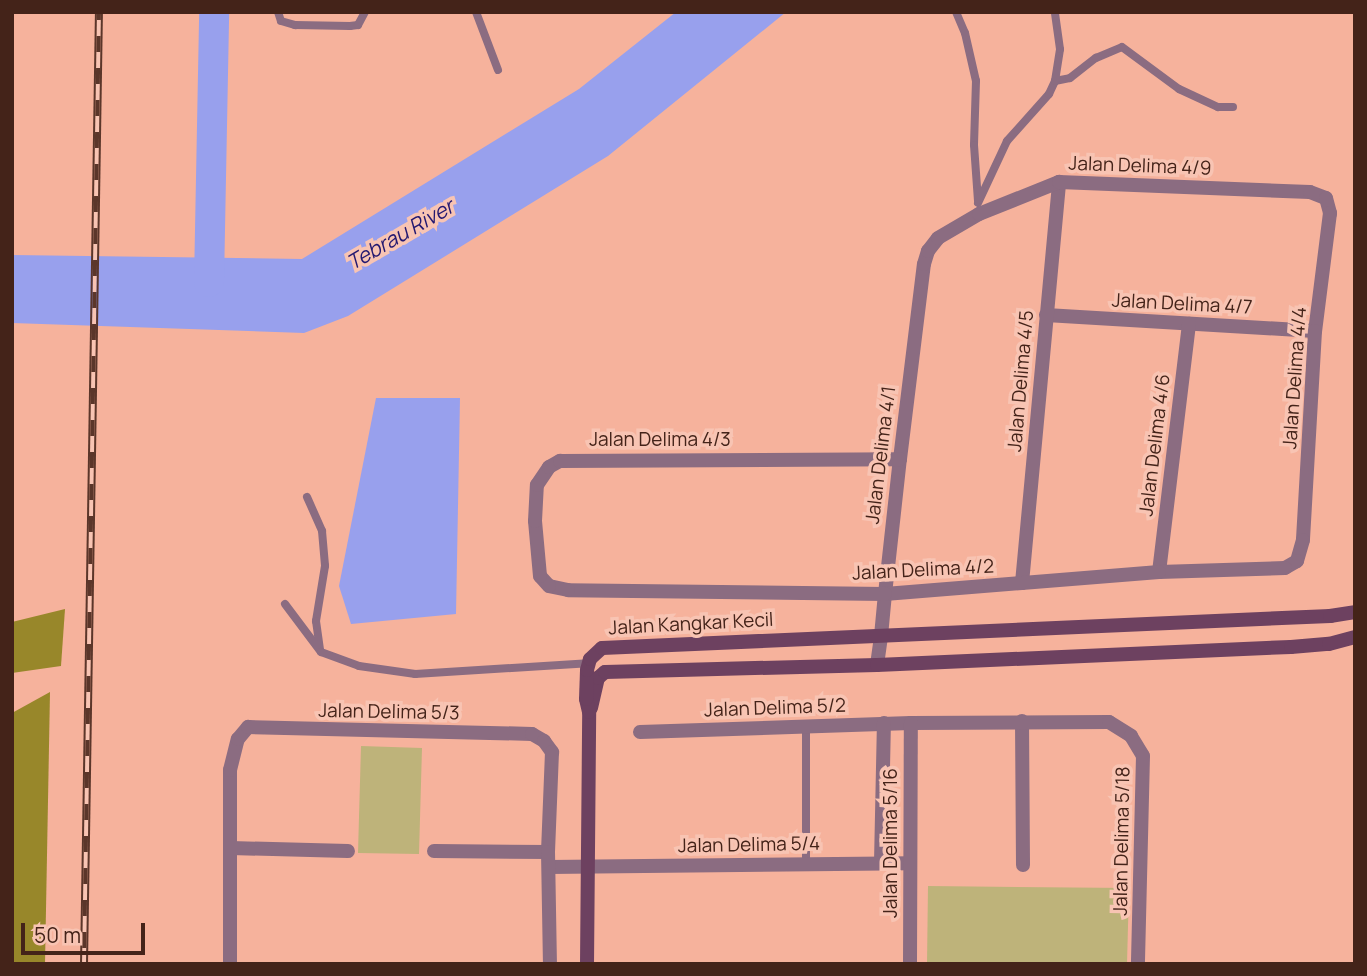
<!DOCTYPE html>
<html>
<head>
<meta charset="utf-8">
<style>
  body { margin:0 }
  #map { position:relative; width:1367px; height:976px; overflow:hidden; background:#f6b29c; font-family:Manrope,sans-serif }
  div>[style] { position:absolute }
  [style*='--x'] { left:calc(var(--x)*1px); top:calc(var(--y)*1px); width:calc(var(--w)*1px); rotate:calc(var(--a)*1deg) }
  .green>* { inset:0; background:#beb37a }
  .forest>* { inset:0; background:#98872a }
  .water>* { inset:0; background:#98a0ed }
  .river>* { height:30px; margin:-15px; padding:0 15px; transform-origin:15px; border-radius:15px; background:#98a0ed }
  .lane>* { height:8px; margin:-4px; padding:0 4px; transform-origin:4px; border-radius:4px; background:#8b6c81 }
  .street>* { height:14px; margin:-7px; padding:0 7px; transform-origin:7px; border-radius:7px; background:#8b6c81 }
  .secondary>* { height:14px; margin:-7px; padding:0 7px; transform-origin:7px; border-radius:7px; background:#6d4160 }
  .rail>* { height:8px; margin-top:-4px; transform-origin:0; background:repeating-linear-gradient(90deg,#f8c4b3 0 16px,#5b362a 0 32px); box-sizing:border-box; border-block:2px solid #5b362a }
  span { translate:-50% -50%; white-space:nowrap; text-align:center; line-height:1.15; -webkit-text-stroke:7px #f8c4b3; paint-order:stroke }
  .street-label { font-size:19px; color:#442319 }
  .water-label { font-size:21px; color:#231870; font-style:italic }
  .frame { position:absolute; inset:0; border:14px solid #442319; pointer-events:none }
  .scale { position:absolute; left:21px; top:923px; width:124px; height:32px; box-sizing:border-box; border:4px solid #442319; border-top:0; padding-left:9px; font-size:21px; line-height:24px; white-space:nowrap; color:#442319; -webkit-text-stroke:5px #f8c4b3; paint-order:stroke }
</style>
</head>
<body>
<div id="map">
  <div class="green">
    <i style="clip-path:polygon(361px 746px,422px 748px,419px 854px,358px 853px)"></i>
    <i style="clip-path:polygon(928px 886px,1129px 888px,1127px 964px,927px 964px)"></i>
  </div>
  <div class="forest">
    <i style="clip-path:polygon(65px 609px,61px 666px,12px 673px,12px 622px)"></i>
    <i style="clip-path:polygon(50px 692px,45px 964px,12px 964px,12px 713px)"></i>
  </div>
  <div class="water">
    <i style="clip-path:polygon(676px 12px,786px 12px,608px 156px,348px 316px,304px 333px,12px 323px,12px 255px,302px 259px,579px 89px)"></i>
    <i style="clip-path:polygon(376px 398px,460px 398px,456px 614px,351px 624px,339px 586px)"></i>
  </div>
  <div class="river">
    <i style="--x:209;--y:282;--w:270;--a:-88.9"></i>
  </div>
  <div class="lane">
    <i style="--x:278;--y:12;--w:9;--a:72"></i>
    <i style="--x:281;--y:21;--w:15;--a:16"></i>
    <i style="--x:295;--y:25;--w:55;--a:1"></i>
    <i style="--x:350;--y:26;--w:8;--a:-7"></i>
    <i style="--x:358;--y:25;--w:15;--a:-62"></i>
    <i style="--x:476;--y:12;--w:62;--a:69.2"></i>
    <i style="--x:956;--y:12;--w:23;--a:67"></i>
    <i style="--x:965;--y:33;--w:49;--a:77.1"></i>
    <i style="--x:976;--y:81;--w:64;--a:91.8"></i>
    <i style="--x:974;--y:145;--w:56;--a:85.9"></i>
    <i style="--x:1055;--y:81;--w:15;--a:-11"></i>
    <i style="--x:1070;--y:78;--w:33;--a:-38"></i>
    <i style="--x:1096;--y:58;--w:28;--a:-23"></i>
    <i style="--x:1122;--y:47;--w:71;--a:36.4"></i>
    <i style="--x:1179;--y:89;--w:43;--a:24.8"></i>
    <i style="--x:1218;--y:107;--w:15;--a:0"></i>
    <i style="--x:978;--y:203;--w:68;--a:-64.9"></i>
    <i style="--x:1007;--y:141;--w:63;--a:-48.2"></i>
    <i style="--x:1049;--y:94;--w:14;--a:-65"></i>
    <i style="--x:1055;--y:81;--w:32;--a:-81"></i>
    <i style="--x:1060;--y:49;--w:37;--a:-98"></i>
    <i style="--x:307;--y:497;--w:37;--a:66"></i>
    <i style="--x:322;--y:531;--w:35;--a:85"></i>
    <i style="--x:325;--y:566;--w:56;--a:99.3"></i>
    <i style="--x:316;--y:621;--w:28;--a:82"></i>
    <i style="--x:285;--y:604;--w:60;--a:53.1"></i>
    <i style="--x:321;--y:652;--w:40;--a:20.2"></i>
    <i style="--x:359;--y:666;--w:57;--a:8.1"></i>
    <i style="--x:415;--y:674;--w:173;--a:-3.6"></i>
    <i style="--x:806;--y:726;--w:138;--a:90"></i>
  </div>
  <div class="street">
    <i style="--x:1046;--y:315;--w:269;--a:3.4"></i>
    <i style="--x:1159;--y:572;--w:250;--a:-83.1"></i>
    <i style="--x:1022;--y:583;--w:403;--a:-84.7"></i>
    <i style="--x:877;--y:665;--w:29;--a:-82"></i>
    <i style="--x:881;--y:636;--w:42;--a:-84.6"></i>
    <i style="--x:885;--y:594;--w:136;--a:-83.7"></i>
    <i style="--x:900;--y:459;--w:196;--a:-83"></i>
    <i style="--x:924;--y:264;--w:14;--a:-73"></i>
    <i style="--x:928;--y:251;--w:16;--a:-52"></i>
    <i style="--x:938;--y:238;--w:48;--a:-30.3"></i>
    <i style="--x:979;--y:214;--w:86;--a:-21.8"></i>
    <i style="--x:1059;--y:182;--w:251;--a:2.3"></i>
    <i style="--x:1310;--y:192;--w:17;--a:21"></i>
    <i style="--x:1326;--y:198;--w:16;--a:75"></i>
    <i style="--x:1330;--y:213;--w:119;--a:97.2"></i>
    <i style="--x:1315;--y:331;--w:209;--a:93.3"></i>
    <i style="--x:1303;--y:540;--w:22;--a:106"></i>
    <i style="--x:1297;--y:561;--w:14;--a:150"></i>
    <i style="--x:1285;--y:568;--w:126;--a:178.2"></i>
    <i style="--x:1159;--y:572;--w:275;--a:175.4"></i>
    <i style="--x:885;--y:594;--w:317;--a:-179.3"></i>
    <i style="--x:568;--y:590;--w:19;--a:-168"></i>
    <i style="--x:549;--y:586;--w:13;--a:-132"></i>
    <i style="--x:540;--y:576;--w:55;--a:-95.2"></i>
    <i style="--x:535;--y:521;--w:36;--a:-87"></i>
    <i style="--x:537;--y:485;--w:22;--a:-56"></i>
    <i style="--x:549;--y:467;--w:13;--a:-29"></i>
    <i style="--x:560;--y:461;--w:340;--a:-0.3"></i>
    <i style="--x:1022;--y:721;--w:144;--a:89.6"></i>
    <i style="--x:640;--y:732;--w:271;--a:-1.9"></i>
    <i style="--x:911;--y:723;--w:198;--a:-0.3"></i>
    <i style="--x:1109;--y:722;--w:26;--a:32"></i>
    <i style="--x:1131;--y:736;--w:23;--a:59"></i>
    <i style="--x:1143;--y:756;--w:208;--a:91.4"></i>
    <i style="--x:231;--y:848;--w:117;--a:1.5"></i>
    <i style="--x:434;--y:851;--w:114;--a:0.5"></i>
    <i style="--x:881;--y:863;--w:140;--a:-88.8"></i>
    <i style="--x:549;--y:867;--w:361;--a:-0.6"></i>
    <i style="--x:230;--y:964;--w:194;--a:-90"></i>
    <i style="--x:230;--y:770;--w:32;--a:-76"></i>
    <i style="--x:238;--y:739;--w:16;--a:-50"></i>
    <i style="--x:248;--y:727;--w:284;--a:1.4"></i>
    <i style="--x:532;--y:734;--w:14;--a:30"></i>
    <i style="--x:544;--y:741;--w:14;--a:54"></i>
    <i style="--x:552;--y:752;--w:100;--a:92.3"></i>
    <i style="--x:548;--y:852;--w:112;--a:89"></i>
    <i style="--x:910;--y:964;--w:241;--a:-89.8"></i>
  </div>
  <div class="secondary">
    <i style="--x:591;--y:708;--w:31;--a:-77"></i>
    <i style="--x:598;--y:678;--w:9;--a:-41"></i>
    <i style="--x:605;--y:672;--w:272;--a:-1.5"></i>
    <i style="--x:877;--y:665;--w:414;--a:-2.5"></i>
    <i style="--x:1291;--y:647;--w:38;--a:-5"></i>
    <i style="--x:1329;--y:644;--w:27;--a:-15"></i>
    <i style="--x:587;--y:964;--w:252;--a:-89.5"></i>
    <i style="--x:589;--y:712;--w:13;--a:-103"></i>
    <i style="--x:586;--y:699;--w:29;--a:-88"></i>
    <i style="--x:587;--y:670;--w:11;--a:-75"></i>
    <i style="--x:590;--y:659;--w:16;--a:-43"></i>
    <i style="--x:602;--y:648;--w:729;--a:-2.52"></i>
    <i style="--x:1330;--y:616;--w:25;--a:-9"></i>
  </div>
  <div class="rail">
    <i style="--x:84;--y:964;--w:952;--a:-89.1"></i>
  </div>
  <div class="street-label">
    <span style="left:1140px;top:166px;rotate:2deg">Jalan Delima 4/9</span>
    <span style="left:1182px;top:304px;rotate:3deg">Jalan Delima 4/7</span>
    <span style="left:1295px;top:378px;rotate:-86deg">Jalan Delima 4/4</span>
    <span style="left:1021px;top:381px;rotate:-85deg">Jalan Delima 4/5</span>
    <span style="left:660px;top:440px">Jalan Delima 4/3</span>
    <span style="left:1155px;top:445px;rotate:-83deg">Jalan Delima 4/6</span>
    <span style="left:881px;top:455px;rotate:-83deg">Jalan Delima 4/1</span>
    <span style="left:923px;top:570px;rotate:-3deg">Jalan Delima 4/2</span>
    <span style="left:691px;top:624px;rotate:-3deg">Jalan Kangkar Kecil</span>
    <span style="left:775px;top:708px;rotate:-2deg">Jalan Delima 5/2</span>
    <span style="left:389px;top:712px;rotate:1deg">Jalan Delima 5/3</span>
    <span style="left:1122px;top:841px;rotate:-89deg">Jalan Delima 5/18</span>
    <span style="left:891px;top:843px;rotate:-90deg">Jalan Delima 5/16</span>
    <span style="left:749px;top:845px;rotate:-1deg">Jalan Delima 5/4</span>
  </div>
  <div class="water-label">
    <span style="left:400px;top:234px;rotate:-30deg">Tebrau River</span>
  </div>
  <div class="frame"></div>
  <div class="scale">50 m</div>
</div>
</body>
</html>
